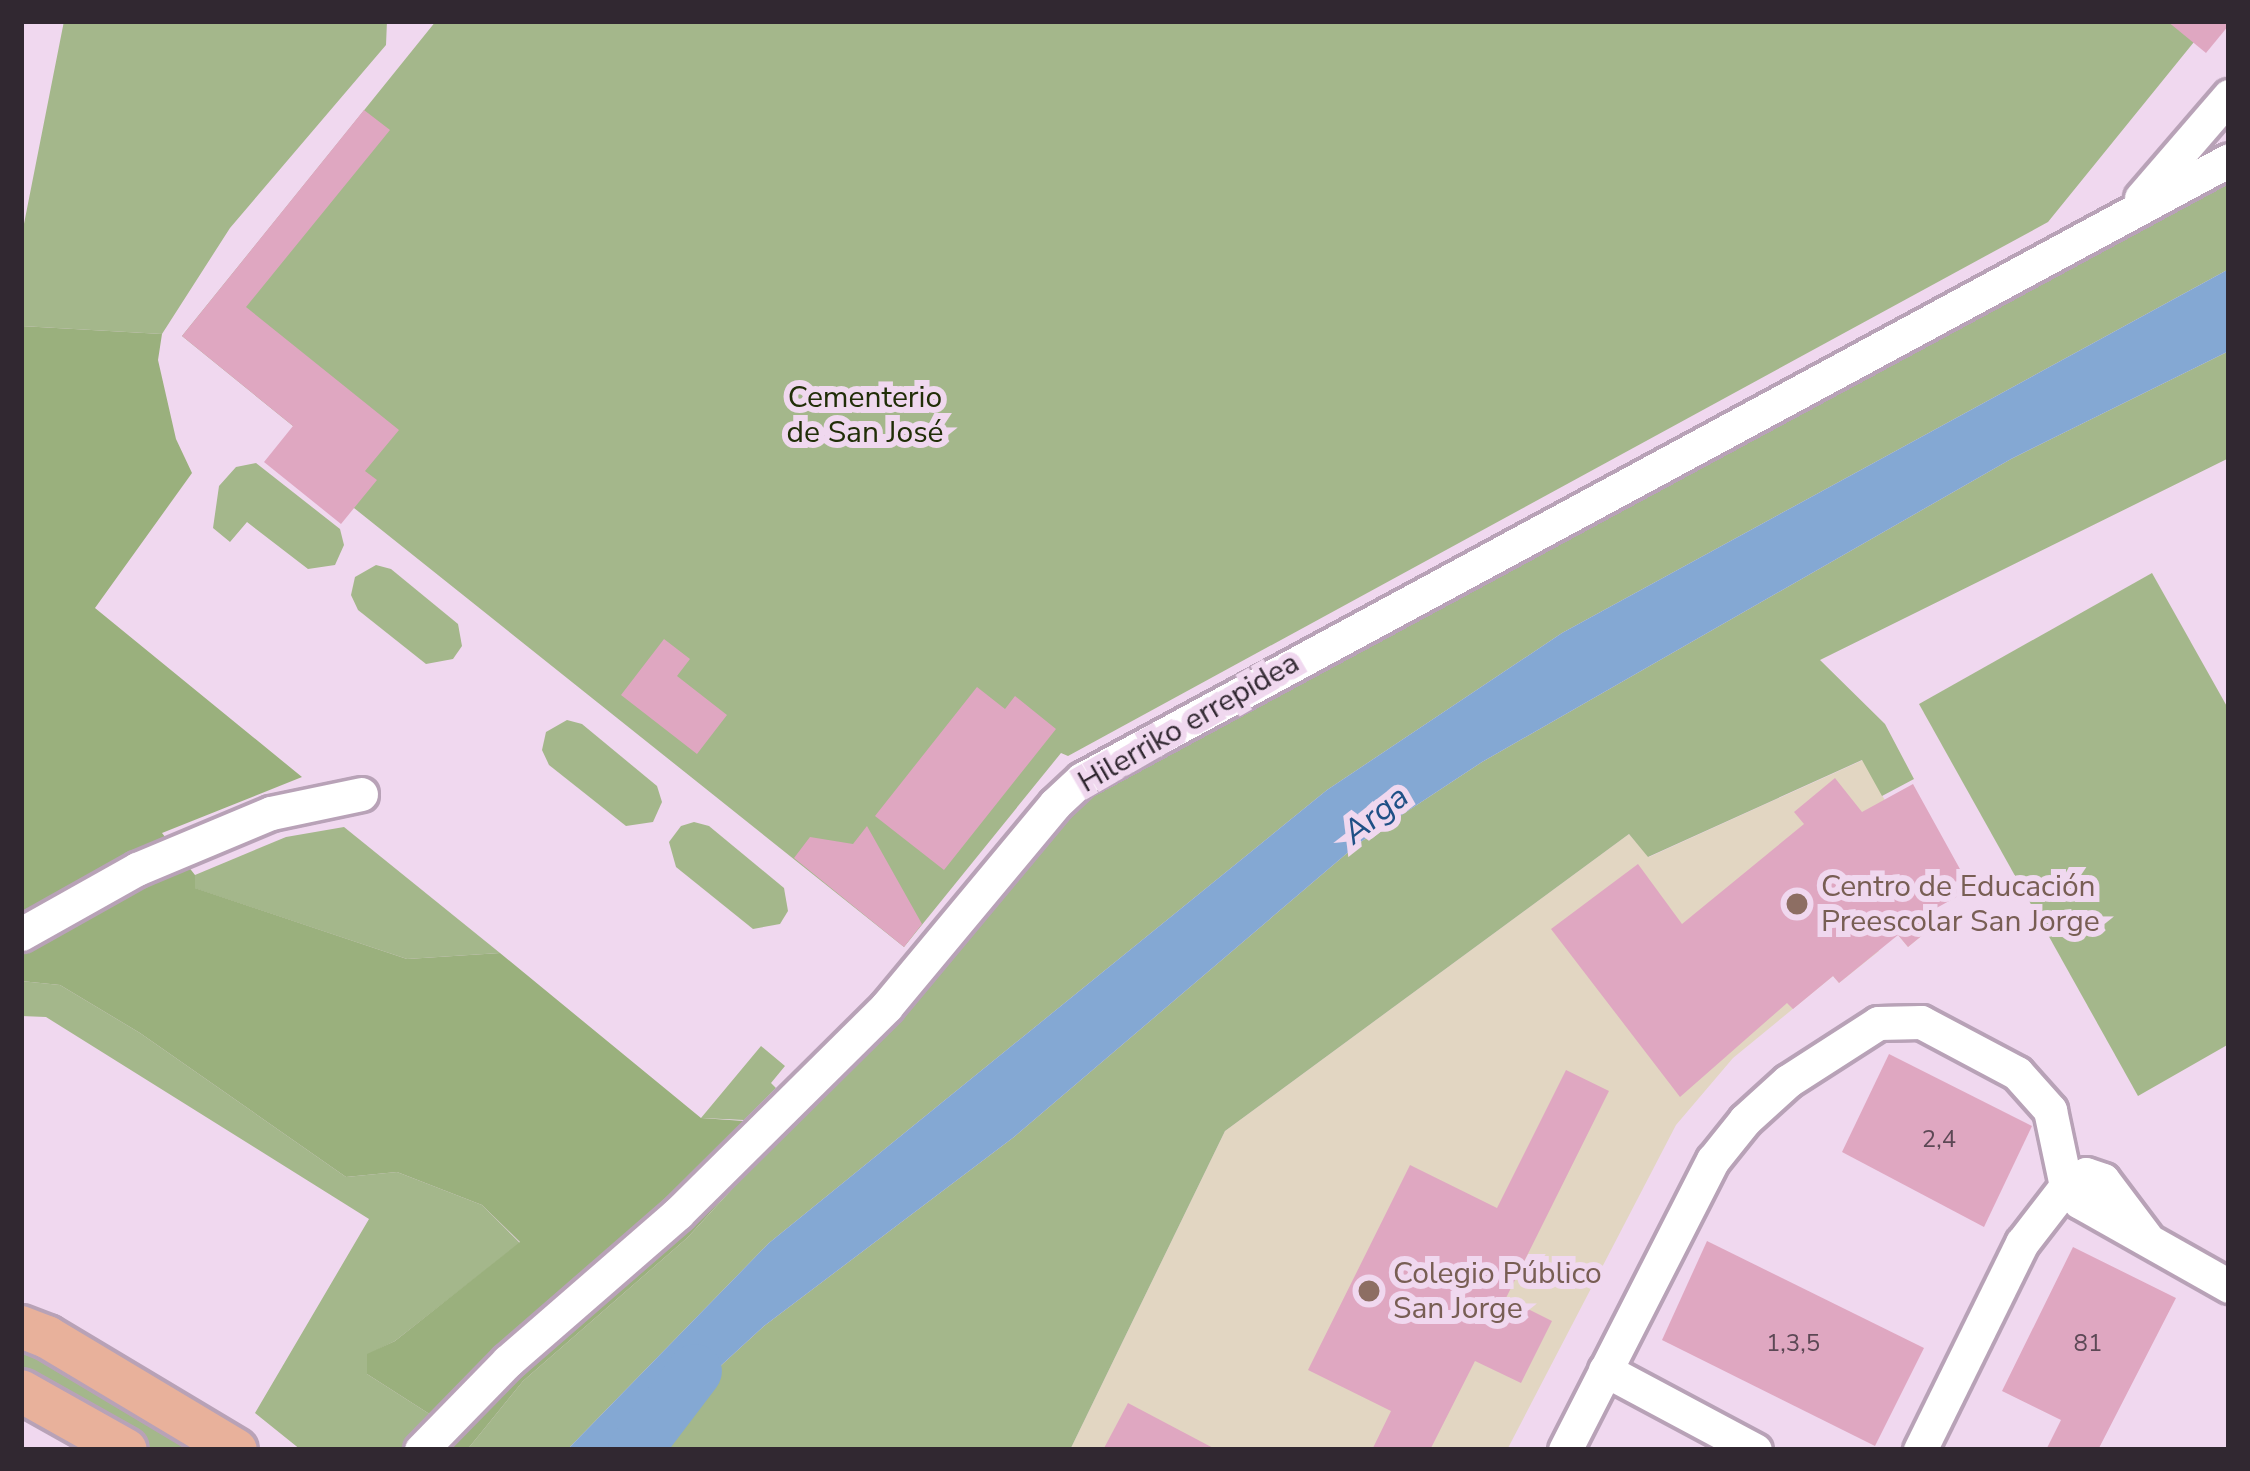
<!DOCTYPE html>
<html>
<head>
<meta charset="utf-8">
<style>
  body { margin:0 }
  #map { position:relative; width:2250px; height:1471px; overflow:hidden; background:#f0d8ef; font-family:"Nunito Sans",sans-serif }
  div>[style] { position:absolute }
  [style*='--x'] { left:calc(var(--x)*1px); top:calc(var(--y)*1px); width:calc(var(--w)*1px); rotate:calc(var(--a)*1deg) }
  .education>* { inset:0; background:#e2d6c2 }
  .green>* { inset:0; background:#a4b78b }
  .forest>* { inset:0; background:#9ab07d }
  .water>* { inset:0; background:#84a8d3 }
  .river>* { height:54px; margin:-27px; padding:0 27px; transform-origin:27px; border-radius:27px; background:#84a8d3 }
  .building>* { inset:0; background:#dfa7c1 }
  .roads { filter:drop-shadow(3px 0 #b8a2b7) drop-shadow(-3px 0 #b8a2b7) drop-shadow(0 3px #b8a2b7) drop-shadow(0 -3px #b8a2b7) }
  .minor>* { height:33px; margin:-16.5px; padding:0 16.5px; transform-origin:16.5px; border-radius:16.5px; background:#fff }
  .major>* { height:42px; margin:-21px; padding:0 21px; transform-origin:21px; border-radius:21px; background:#e8b19b }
  .dots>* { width:33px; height:33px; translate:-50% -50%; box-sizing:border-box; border:6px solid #f0d8ef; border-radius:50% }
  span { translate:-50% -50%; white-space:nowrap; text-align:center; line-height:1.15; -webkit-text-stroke:12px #f0d8ef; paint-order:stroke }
  .number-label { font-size:24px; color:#5c4855 }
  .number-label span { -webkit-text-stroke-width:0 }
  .park-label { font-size:30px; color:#212e08 }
  .street-label { font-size:30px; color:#312831 }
  .education-label { font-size:30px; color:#785e54 }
  .left { translate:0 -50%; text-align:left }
  .water-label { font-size:33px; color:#1f5086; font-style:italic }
  .frame { position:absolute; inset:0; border:24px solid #312831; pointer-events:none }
</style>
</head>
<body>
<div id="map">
  <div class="education">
    <i style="clip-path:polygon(1863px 760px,1888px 806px,1889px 879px,1930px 929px,1908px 947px,1894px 930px,1874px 945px,1879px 951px,1839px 983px,1833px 976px,1733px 1058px,1676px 1125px,1507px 1450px,1070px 1450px,1225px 1131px,1629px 834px,1649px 857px)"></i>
  </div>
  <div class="green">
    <i style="clip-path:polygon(64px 21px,387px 21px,386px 45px,230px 228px,162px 334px,21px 326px,21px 239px)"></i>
    <i style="clip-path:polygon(436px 21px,2211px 21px,2048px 222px,1068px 756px,1061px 753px,904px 947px,354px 508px,293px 426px,182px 336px)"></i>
    <i style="clip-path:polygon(2229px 174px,2229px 269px,1562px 633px,1327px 790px,769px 1243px,567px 1450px,467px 1450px,523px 1381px,687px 1238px,839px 1073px,910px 1006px,1081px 795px,1507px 560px,2036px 287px)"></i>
    <i style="clip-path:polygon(2229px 351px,2229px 458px,1820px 660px,1885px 724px,1914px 779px,1882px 796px,1862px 760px,1648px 857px,1629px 834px,1225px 1131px,1070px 1450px,629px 1450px,764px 1326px,1014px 1137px,1359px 843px,1482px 762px,2011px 459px)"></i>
    <i style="clip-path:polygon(256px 463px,340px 529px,344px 545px,335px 565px,308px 569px,247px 522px,230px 542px,213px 528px,219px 486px,236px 467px)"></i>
    <i style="clip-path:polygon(376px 565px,391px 569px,458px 624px,462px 646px,453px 659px,426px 664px,358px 610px,351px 595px,355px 577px)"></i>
    <i style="clip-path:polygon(2152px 573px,2229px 710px,2229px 1044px,2138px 1096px,1919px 704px)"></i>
    <i style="clip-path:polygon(567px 720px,582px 724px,657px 786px,662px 802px,653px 822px,626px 826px,549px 765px,542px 750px,546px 732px)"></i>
    <i style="clip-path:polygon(694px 822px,709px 826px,784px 888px,788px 911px,780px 924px,753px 929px,676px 867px,669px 842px,681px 826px)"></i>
    <i style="clip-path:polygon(344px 827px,500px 953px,407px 959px,194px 888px,195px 875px,286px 837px)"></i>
    <i style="clip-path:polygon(21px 981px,60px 985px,140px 1033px,346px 1177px,397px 1172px,482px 1205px,520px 1243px,395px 1341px,367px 1355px,367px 1374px,431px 1415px,403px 1450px,301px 1450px,255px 1413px,369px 1219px,46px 1017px,21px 1016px)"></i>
    <i style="clip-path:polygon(761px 1046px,785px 1066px,771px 1083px,776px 1088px,744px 1120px,701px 1118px)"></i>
    <i style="clip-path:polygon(21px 1350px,148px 1419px,201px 1450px,154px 1450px,21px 1374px)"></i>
  </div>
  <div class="forest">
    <i style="clip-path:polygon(21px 326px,162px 334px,158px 360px,176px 439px,192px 473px,95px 608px,302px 777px,162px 833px,195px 875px,195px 888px,407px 959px,500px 953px,701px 1118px,744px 1121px,764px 1154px,687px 1238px,523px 1381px,467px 1450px,403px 1450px,431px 1415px,367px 1374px,367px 1354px,395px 1341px,520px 1242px,482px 1205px,397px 1172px,346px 1177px,140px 1033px,60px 985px,21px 981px)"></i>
  </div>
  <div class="water">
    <i style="clip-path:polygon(2229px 269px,2229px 351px,2011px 459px,1482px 762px,1359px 843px,1014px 1137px,764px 1326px,629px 1450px,567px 1450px,769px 1243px,1327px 790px,1562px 633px)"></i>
  </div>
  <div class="river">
    <i style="--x:635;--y:1450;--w:99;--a:-52.8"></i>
  </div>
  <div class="building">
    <i style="clip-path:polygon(2167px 21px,2229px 21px,2229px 25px,2206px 53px)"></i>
    <i style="clip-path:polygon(364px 110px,390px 130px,246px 307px,399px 430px,365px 471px,377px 480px,341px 524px,264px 462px,293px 426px,182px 336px)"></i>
    <i style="clip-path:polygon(664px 639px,690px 659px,677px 676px,727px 715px,697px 754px,621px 695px)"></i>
    <i style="clip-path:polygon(977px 687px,1005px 709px,1015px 696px,1056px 729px,944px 870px,875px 816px)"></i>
    <i style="clip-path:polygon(1835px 778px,1862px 812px,1913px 784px,1971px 889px,1920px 917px,1930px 929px,1908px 947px,1898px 935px,1839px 983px,1833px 976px,1793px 1009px,1787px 1003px,1680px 1097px,1551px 929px,1638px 864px,1682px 924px,1804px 824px,1794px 812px)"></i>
    <i style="clip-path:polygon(867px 826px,922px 924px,904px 947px,794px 858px,810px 837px,853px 844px)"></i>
    <i style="clip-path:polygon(1889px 1054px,2032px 1126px,1984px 1227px,1842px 1152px)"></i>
    <i style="clip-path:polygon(1566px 1070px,1609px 1091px,1506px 1298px,1552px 1321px,1521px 1383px,1475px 1361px,1430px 1450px,1372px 1450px,1391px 1411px,1308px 1370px,1410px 1165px,1497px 1208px)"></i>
    <i style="clip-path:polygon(1707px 1241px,1924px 1348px,1875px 1446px,1662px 1340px)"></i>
    <i style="clip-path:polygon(2073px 1247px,2176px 1298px,2098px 1450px,2046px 1450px,2061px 1420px,2002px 1391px)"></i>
    <i style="clip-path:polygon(1128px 1403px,1217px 1450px,1103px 1450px)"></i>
  </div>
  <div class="roads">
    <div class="minor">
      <i style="--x:2141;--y:198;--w:135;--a:-49.2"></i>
      <i style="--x:21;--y:934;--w:133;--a:-29.3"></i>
      <i style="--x:137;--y:869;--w:145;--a:-22.7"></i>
      <i style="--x:271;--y:813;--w:92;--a:-11.9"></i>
      <i style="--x:1605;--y:1370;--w:170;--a:28.1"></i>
      <i style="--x:421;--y:1450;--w:124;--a:-45.7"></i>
      <i style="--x:508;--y:1361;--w:225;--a:-41"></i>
      <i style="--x:678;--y:1213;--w:293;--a:-44.7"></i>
      <i style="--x:886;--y:1007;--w:264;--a:-50.2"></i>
      <i style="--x:1055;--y:804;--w:37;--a:-43"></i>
      <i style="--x:1082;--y:779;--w:1303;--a:-28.35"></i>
      <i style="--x:1565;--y:1450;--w:326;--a:-63"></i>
      <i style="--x:1713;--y:1160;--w:51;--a:-51.3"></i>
      <i style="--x:1745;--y:1120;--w:58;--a:-42.2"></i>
      <i style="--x:1788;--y:1081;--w:107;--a:-32.8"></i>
      <i style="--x:1878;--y:1023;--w:43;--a:-1.3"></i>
      <i style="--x:1921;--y:1022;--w:109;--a:28"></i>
      <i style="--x:2017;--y:1073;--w:50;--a:48.3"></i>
      <i style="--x:2050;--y:1110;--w:78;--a:78.1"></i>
      <i style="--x:2066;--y:1186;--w:21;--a:49"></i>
      <i style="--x:2080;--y:1202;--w:171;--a:29.4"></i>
      <i style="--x:1920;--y:1450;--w:231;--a:-63.8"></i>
      <i style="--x:2022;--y:1243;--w:72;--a:-52.3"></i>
      <i style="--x:2066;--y:1186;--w:23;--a:-31"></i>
      <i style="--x:2086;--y:1174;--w:18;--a:19"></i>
      <i style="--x:2103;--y:1180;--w:71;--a:53"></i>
    </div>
    <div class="major">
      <i style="--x:21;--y:1327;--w:28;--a:21"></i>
      <i style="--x:47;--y:1337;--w:220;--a:30.9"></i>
      <i style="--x:21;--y:1391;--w:120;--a:29.3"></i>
    </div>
  </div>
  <div class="dots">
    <i style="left:1797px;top:904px;background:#8d6e63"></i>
    <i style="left:1369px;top:1291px;background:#8d6e63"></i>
  </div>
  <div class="number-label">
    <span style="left:1939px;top:1140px">2,4</span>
    <span style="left:1793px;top:1344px">1,3,5</span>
    <span style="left:2088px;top:1344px">81</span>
  </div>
  <div class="park-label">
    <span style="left:865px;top:415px">Cementerio<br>de San José</span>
  </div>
  <div class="street-label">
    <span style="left:1189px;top:723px;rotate:-30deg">Hilerriko errepidea</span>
  </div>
  <div class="education-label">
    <span class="left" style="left:1821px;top:904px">Centro de Educación<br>Preescolar San Jorge</span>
    <span class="left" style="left:1393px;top:1291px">Colegio Público<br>San Jorge</span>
  </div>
  <div class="water-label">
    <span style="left:1376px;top:815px;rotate:-38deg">Arga</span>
  </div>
  <div class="frame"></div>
</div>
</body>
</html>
